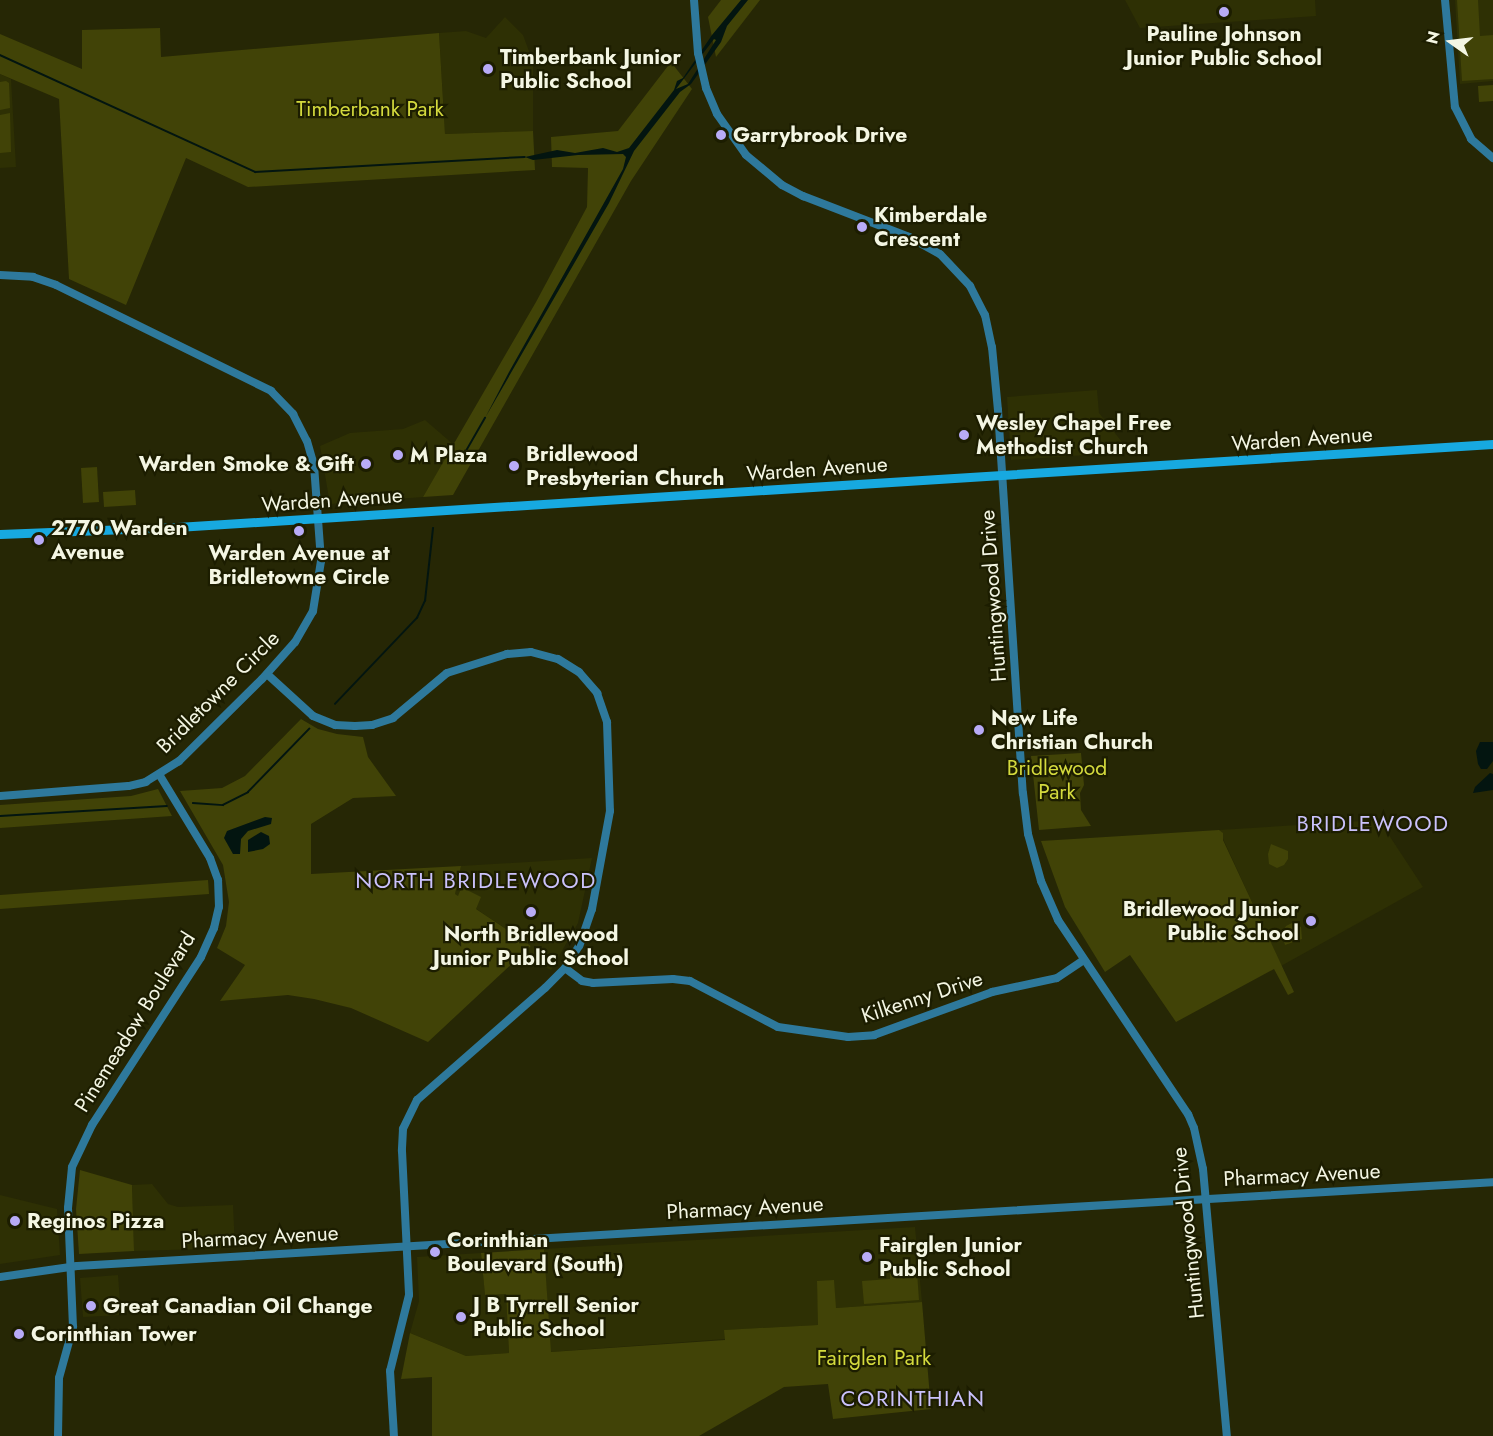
<!DOCTYPE html>
<html>
<head>
<meta charset="utf-8">
<style>
  body { margin:0 }
  #map { position:relative; width:1493px; height:1436px; overflow:hidden; background:#262705; font-family:Jost,sans-serif }
  div>[style] { position:absolute }
  [style*='--x'] { left:calc(var(--x)*1px); top:calc(var(--y)*1px); width:calc(var(--w)*1px); rotate:calc(var(--a)*1deg) }
  .built>* { inset:0; background:#2e3004 }
  .green>* { inset:0; background:#414307 }
  .water>* { inset:0; background:#031510 }
  .stream>* { height:1.5px; margin:-0.75px; padding:0 0.75px; transform-origin:0.75px; border-radius:0.75px; background:#031510 }
  .tertiary>* { height:8px; margin:-4px; padding:0 4px; transform-origin:4px; border-radius:4px; background:#2e799c }
  .secondary>* { height:9px; margin:-4.5px; padding:0 4.5px; transform-origin:4.5px; border-radius:4.5px; background:#17a9e0 }
  .dots>* { width:16px; height:16px; translate:-50% -50%; box-sizing:border-box; border:3px solid #1c1d00; border-radius:50% }
  span { translate:-50% -50%; white-space:nowrap; text-align:center; line-height:1.15; -webkit-text-stroke:4.5px #1c1d00; paint-order:stroke }
  .poi-label { font-size:21px; color:#f4f6e3; font-weight:700 }
  .left { translate:0 -50%; text-align:left }
  .right { translate:-100% -50%; text-align:right }
  .park-label { font-size:21px; color:#d4da3d }
  .street-label { font-size:21px; color:#f4f6e3 }
  .neighbourhood-label { font-size:22px; color:#cbc2fc; letter-spacing:1.5px }
  .north { position:absolute; left:1421px; top:12px; width:60px; height:60px; -webkit-text-stroke:4px #1c1d00; paint-order:stroke; rotate:284deg; font-size:16px; font-weight:700; line-height:24px; text-align:center; color:#f4f6e3 }
  .north::after { content:''; display:block; margin:auto; width:21px; height:27px; background:#f4f6e3; clip-path:polygon(50% 0,100% 100%,50% 72%,0 100%) }
</style>
</head>
<body>
<div id="map">
  <div class="built">
    <i style="clip-path:polygon(1125px 0,1315px 0,1316px 16px,1140px 28px)"></i>
    <i style="clip-path:polygon(1455px 0,1493px 0,1493px 81px,1460px 84px)"></i>
    <i style="clip-path:polygon(505px 17px,523px 35px,533px 62px,533px 131px,445px 134px,439px 33px,466px 31px,486px 38px)"></i>
    <i style="clip-path:polygon(0 74px,11px 79px,16px 167px,0 168px)"></i>
    <i style="clip-path:polygon(1097px 390px,1099px 413px,1130px 452px,1011px 460px,1007px 397px)"></i>
    <i style="clip-path:polygon(425px 420px,454px 445px,423px 497px,330px 504px,320px 446px,350px 433px,403px 429px)"></i>
    <i style="clip-path:polygon(1379px 820px,1423px 887px,1281px 966px,1219px 830px)"></i>
    <i style="clip-path:polygon(592px 858px,578px 923px,551px 970px,520px 956px,531px 946px,454px 894px,461px 866px)"></i>
    <i style="clip-path:polygon(152px 1184px,168px 1204px,178px 1207px,233px 1205px,235px 1248px,134px 1251px,132px 1185px)"></i>
    <i style="clip-path:polygon(0 1195px,57px 1209px,60px 1255px,0 1264px)"></i>
    <i style="clip-path:polygon(915px 1227px,922px 1302px,836px 1308px,817px 1281px,819px 1325px,725px 1330px,725px 1339px,550px 1352px,544px 1249px)"></i>
    <i style="clip-path:polygon(481px 1253px,485px 1294px,506px 1293px,509px 1353px,466px 1356px,410px 1333px,419px 1301px,417px 1257px)"></i>
    <i style="clip-path:polygon(118px 1275px,121px 1315px,83px 1317px,80px 1278px)"></i>
  </div>
  <div class="green">
    <i style="clip-path:polygon(721px 0,760px 0,716px 57px,708px 17px)"></i>
    <i style="clip-path:polygon(1457px 0,1478px 0,1480px 36px,1493px 35px,1493px 79px,1462px 81px)"></i>
    <i style="clip-path:polygon(160px 28px,161px 57px,439px 33px,445px 134px,533px 131px,535px 170px,248px 187px,186px 158px,126px 305px,69px 279px,59px 99px,0 74px,0 34px,82px 69px,82px 30px)"></i>
    <i style="clip-path:polygon(671px 62px,692px 89px,631px 181px,453px 495px,423px 497px,536px 302px,587px 207px,588px 168px,552px 167px,551px 137px,618px 131px)"></i>
    <i style="clip-path:polygon(6px 81px,9px 83px,10px 108px,0 110px,0 82px)"></i>
    <i style="clip-path:polygon(1493px 85px,1493px 101px,1479px 102px,1478px 86px)"></i>
    <i style="clip-path:polygon(10px 113px,11px 152px,0 153px,0 115px)"></i>
    <i style="clip-path:polygon(97px 467px,99px 502px,83px 503px,81px 468px)"></i>
    <i style="clip-path:polygon(135px 490px,136px 505px,104px 507px,103px 492px)"></i>
    <i style="clip-path:polygon(301px 719px,318px 729px,337px 734px,363px 737px,368px 757px,396px 796px,353px 798px,311px 824px,311px 874px,461px 866px,455px 894px,458px 896px,460px 891px,465px 889px,481px 897px,476px 909px,531px 946px,428px 1042px,351px 1008px,314px 999px,288px 995px,220px 1001px,245px 965px,217px 948px,226px 926px,229px 902px,223px 865px,180px 791px,222px 788px,245px 776px)"></i>
    <i style="clip-path:polygon(1081px 753px,1084px 785px,1080px 793px,1081px 810px,1091px 826px,1039px 830px,1031px 756px)"></i>
    <i style="clip-path:polygon(158px 789px,172px 816px,0 828px,0 805px,131px 796px)"></i>
    <i style="clip-path:polygon(1219px 830px,1223px 833px,1223px 840px,1294px 992px,1288px 995px,1274px 969px,1176px 1022px,1130px 955px,1105px 972px,1065px 907px,1041px 841px)"></i>
    <i style="clip-path:polygon(1271px 844px,1288px 851px,1288px 859px,1284px 865px,1277px 868px,1269px 864px,1268px 854px)"></i>
    <i style="clip-path:polygon(208px 880px,209px 894px,0 909px,0 895px)"></i>
    <i style="clip-path:polygon(1292px 923px,1301px 927px,1302px 939px,1285px 945px,1282px 934px,1286px 926px)"></i>
    <i style="clip-path:polygon(80px 1170px,132px 1185px,134px 1251px,79px 1254px,76px 1209px)"></i>
    <i style="clip-path:polygon(544px 1249px,551px 1352px,725px 1340px,724px 1330px,818px 1325px,817px 1281px,834px 1280px,836px 1308px,922px 1302px,931px 1409px,833px 1419px,828px 1384px,784px 1387px,699px 1436px,432px 1436px,432px 1377px,401px 1379px,410px 1333px,466px 1356px,509px 1353px,506px 1294px,485px 1295px,481px 1253px)"></i>
    <i style="clip-path:polygon(917px 1272px,919px 1300px,864px 1304px,862px 1281px,890px 1279px,890px 1274px)"></i>
  </div>
  <div class="water">
    <i style="clip-path:polygon(evenodd,741px 0,748px 0,727px 26px,721px 42px,691px 84px,680px 92px,634px 151px,609px 203px,485px 418px,509px 372px,623px 169px,626px 157px,623px 154px,578px 155px,533px 160px,525px 157px,557px 150px,575px 153px,603px 148px,617px 152px,629px 148px,674px 90px,677px 81px,683px 78px,712px 35px,741px 0,714px 39px,716px 40px,688px 84px,676px 89px,714px 39px)"></i>
    <i style="clip-path:polygon(1480px 742px,1493px 742px,1493px 761px,1487px 769px,1481px 769px,1478px 764px,1476px 751px)"></i>
    <i style="clip-path:polygon(1490px 773px,1493px 774px,1493px 790px,1473px 793px,1475px 787px)"></i>
    <i style="clip-path:polygon(265px 817px,272px 818px,271px 824px,248px 831px,241px 839px,240px 854px,233px 854px,224px 838px,227px 831px)"></i>
    <i style="clip-path:polygon(261px 832px,269px 836px,270px 844px,263px 849px,248px 852px,248px 840px)"></i>
  </div>
  <div class="stream">
    <i style="--x:0;--y:55;--w:281;--a:24.6"></i>
    <i style="--x:255;--y:172;--w:270;--a:-3.2"></i>
    <i style="--x:462;--y:458;--w:46;--a:-60.1"></i>
    <i style="--x:335;--y:704;--w:119;--a:-46.4"></i>
    <i style="--x:417;--y:618;--w:19;--a:-65"></i>
    <i style="--x:425;--y:601;--w:73;--a:-83.7"></i>
    <i style="--x:193;--y:803;--w:30;--a:4"></i>
    <i style="--x:223;--y:805;--w:28;--a:-27"></i>
    <i style="--x:248;--y:792;--w:88;--a:-45.9"></i>
    <i style="--x:0;--y:816;--w:167;--a:-3.4"></i>
  </div>
  <div class="tertiary">
    <i style="--x:694;--y:0;--w:53;--a:85.7"></i>
    <i style="--x:698;--y:53;--w:36;--a:77"></i>
    <i style="--x:706;--y:88;--w:28;--a:67"></i>
    <i style="--x:717;--y:114;--w:50;--a:54.7"></i>
    <i style="--x:746;--y:155;--w:47;--a:39.8"></i>
    <i style="--x:782;--y:185;--w:24;--a:28"></i>
    <i style="--x:803;--y:196;--w:114;--a:21.1"></i>
    <i style="--x:909;--y:237;--w:35;--a:29"></i>
    <i style="--x:940;--y:254;--w:44;--a:46.8"></i>
    <i style="--x:970;--y:286;--w:33;--a:63"></i>
    <i style="--x:985;--y:315;--w:33;--a:78"></i>
    <i style="--x:992;--y:347;--w:63;--a:84.6"></i>
    <i style="--x:998;--y:410;--w:384;--a:86.3"></i>
    <i style="--x:1023;--y:793;--w:41;--a:83"></i>
    <i style="--x:1028;--y:834;--w:49;--a:74.5"></i>
    <i style="--x:1041;--y:881;--w:43;--a:66.4"></i>
    <i style="--x:1058;--y:920;--w:234;--a:56.2"></i>
    <i style="--x:1188;--y:1114;--w:15;--a:67"></i>
    <i style="--x:1194;--y:1128;--w:42;--a:77.6"></i>
    <i style="--x:1203;--y:1169;--w:268;--a:84.9"></i>
    <i style="--x:1445;--y:0;--w:107;--a:84.7"></i>
    <i style="--x:1455;--y:107;--w:36;--a:63"></i>
    <i style="--x:1471;--y:139;--w:29;--a:41"></i>
    <i style="--x:0;--y:275;--w:33;--a:3"></i>
    <i style="--x:33;--y:277;--w:24;--a:19"></i>
    <i style="--x:56;--y:285;--w:240;--a:26.2"></i>
    <i style="--x:271;--y:391;--w:32;--a:46"></i>
    <i style="--x:293;--y:414;--w:30;--a:63"></i>
    <i style="--x:307;--y:441;--w:25;--a:74"></i>
    <i style="--x:314;--y:465;--w:96;--a:85.8"></i>
    <i style="--x:321;--y:561;--w:51;--a:99.1"></i>
    <i style="--x:313;--y:611;--w:36;--a:120"></i>
    <i style="--x:295;--y:642;--w:50;--a:131.7"></i>
    <i style="--x:262;--y:679;--w:117;--a:135.3"></i>
    <i style="--x:179;--y:761;--w:39;--a:148"></i>
    <i style="--x:146;--y:782;--w:18;--a:167"></i>
    <i style="--x:128;--y:786;--w:128;--a:175.5"></i>
    <i style="--x:267;--y:674;--w:62;--a:42.4"></i>
    <i style="--x:313;--y:716;--w:24;--a:22"></i>
    <i style="--x:335;--y:725;--w:20;--a:3"></i>
    <i style="--x:355;--y:726;--w:17;--a:-3"></i>
    <i style="--x:372;--y:725;--w:22;--a:-18"></i>
    <i style="--x:393;--y:718;--w:70;--a:-39.8"></i>
    <i style="--x:447;--y:673;--w:63;--a:-17.6"></i>
    <i style="--x:507;--y:654;--w:24;--a:-5"></i>
    <i style="--x:531;--y:652;--w:28;--a:15"></i>
    <i style="--x:558;--y:659;--w:25;--a:32"></i>
    <i style="--x:579;--y:672;--w:28;--a:49"></i>
    <i style="--x:597;--y:693;--w:31;--a:71"></i>
    <i style="--x:607;--y:722;--w:89;--a:88.1"></i>
    <i style="--x:610;--y:811;--w:100;--a:100.4"></i>
    <i style="--x:592;--y:909;--w:39;--a:109"></i>
    <i style="--x:579;--y:946;--w:26;--a:122"></i>
    <i style="--x:565;--y:968;--w:28;--a:135"></i>
    <i style="--x:545;--y:988;--w:170;--a:138.8"></i>
    <i style="--x:417;--y:1100;--w:32;--a:116"></i>
    <i style="--x:403;--y:1129;--w:22;--a:93"></i>
    <i style="--x:402;--y:1151;--w:144;--a:87.2"></i>
    <i style="--x:409;--y:1295;--w:78;--a:104"></i>
    <i style="--x:390;--y:1371;--w:65;--a:86.5"></i>
    <i style="--x:565;--y:968;--w:21;--a:37"></i>
    <i style="--x:582;--y:981;--w:11;--a:10"></i>
    <i style="--x:593;--y:983;--w:80;--a:-2.9"></i>
    <i style="--x:673;--y:979;--w:17;--a:7"></i>
    <i style="--x:690;--y:981;--w:99;--a:27.6"></i>
    <i style="--x:778;--y:1027;--w:71;--a:8.1"></i>
    <i style="--x:848;--y:1037;--w:26;--a:-4"></i>
    <i style="--x:874;--y:1035;--w:126;--a:-20"></i>
    <i style="--x:992;--y:992;--w:66;--a:-12.2"></i>
    <i style="--x:1057;--y:978;--w:32;--a:-34"></i>
    <i style="--x:0;--y:1277;--w:78;--a:-8.1"></i>
    <i style="--x:77;--y:1266;--w:1418;--a:-3.39"></i>
    <i style="--x:58;--y:1436;--w:58;--a:-89"></i>
    <i style="--x:59;--y:1378;--w:53;--a:-74.6"></i>
    <i style="--x:73;--y:1327;--w:119;--a:-92.4"></i>
    <i style="--x:68;--y:1208;--w:41;--a:-84.4"></i>
    <i style="--x:72;--y:1167;--w:47;--a:-64.5"></i>
    <i style="--x:92;--y:1125;--w:200;--a:-57"></i>
    <i style="--x:201;--y:957;--w:32;--a:-66"></i>
    <i style="--x:214;--y:928;--w:22;--a:-77"></i>
    <i style="--x:219;--y:907;--w:27;--a:-92"></i>
    <i style="--x:218;--y:880;--w:23;--a:-110"></i>
    <i style="--x:210;--y:858;--w:98;--a:-121.3"></i>
  </div>
  <div class="secondary">
    <i style="--x:0;--y:534;--w:177;--a:-2.3"></i>
    <i style="--x:177;--y:527;--w:1319;--a:-3.61"></i>
  </div>
  <div class="dots">
    <i style="left:1224px;top:12px;background:#b8abf7"></i>
    <i style="left:488px;top:69px;background:#b8abf7"></i>
    <i style="left:721px;top:135px;background:#b8abf7"></i>
    <i style="left:862px;top:227px;background:#b8abf7"></i>
    <i style="left:964px;top:435px;background:#b8abf7"></i>
    <i style="left:398px;top:455px;background:#b8abf7"></i>
    <i style="left:366px;top:464px;background:#b8abf7"></i>
    <i style="left:514px;top:466px;background:#b8abf7"></i>
    <i style="left:299px;top:531px;background:#b8abf7"></i>
    <i style="left:39px;top:540px;background:#b8abf7"></i>
    <i style="left:979px;top:730px;background:#b8abf7"></i>
    <i style="left:531px;top:912px;background:#b8abf7"></i>
    <i style="left:1311px;top:921px;background:#b8abf7"></i>
    <i style="left:15px;top:1221px;background:#b8abf7"></i>
    <i style="left:435px;top:1252px;background:#b8abf7"></i>
    <i style="left:867px;top:1257px;background:#b8abf7"></i>
    <i style="left:91px;top:1306px;background:#b8abf7"></i>
    <i style="left:461px;top:1317px;background:#b8abf7"></i>
    <i style="left:19px;top:1334px;background:#b8abf7"></i>
  </div>
  <div class="poi-label">
    <span style="left:1224px;top:46px">Pauline Johnson<br>Junior Public School</span>
    <span class="left" style="left:500px;top:69px">Timberbank Junior<br>Public School</span>
    <span class="left" style="left:733px;top:135px">Garrybrook Drive</span>
    <span class="left" style="left:874px;top:227px">Kimberdale<br>Crescent</span>
    <span class="left" style="left:976px;top:435px">Wesley Chapel Free<br>Methodist Church</span>
    <span class="left" style="left:526px;top:466px">Bridlewood<br>Presbyterian Church</span>
    <span class="left" style="left:410px;top:455px">M Plaza</span>
    <span class="right" style="left:354px;top:464px">Warden Smoke &amp; Gift</span>
    <span class="left" style="left:51px;top:540px">2770 Warden<br>Avenue</span>
    <span style="left:299px;top:565px">Warden Avenue at<br>Bridletowne Circle</span>
    <span class="left" style="left:991px;top:730px">New Life<br>Christian Church</span>
    <span class="right" style="left:1299px;top:921px">Bridlewood Junior<br>Public School</span>
    <span style="left:531px;top:946px">North Bridlewood<br>Junior Public School</span>
    <span class="left" style="left:27px;top:1221px">Reginos Pizza</span>
    <span class="left" style="left:447px;top:1252px">Corinthian<br>Boulevard (South)</span>
    <span class="left" style="left:879px;top:1257px">Fairglen Junior<br>Public School</span>
    <span class="left" style="left:473px;top:1317px">J B Tyrrell Senior<br>Public School</span>
    <span class="left" style="left:103px;top:1306px">Great Canadian Oil Change</span>
    <span class="left" style="left:31px;top:1334px">Corinthian Tower</span>
  </div>
  <div class="park-label">
    <span style="left:370px;top:109px">Timberbank Park</span>
    <span style="left:1057px;top:780px">Bridlewood<br>Park</span>
    <span style="left:874px;top:1358px">Fairglen Park</span>
  </div>
  <div class="street-label">
    <span style="left:1302px;top:439px;rotate:-4deg">Warden Avenue</span>
    <span style="left:817px;top:469px;rotate:-4deg">Warden Avenue</span>
    <span style="left:332px;top:500px;rotate:-4deg">Warden Avenue</span>
    <span style="left:993px;top:596px;rotate:-94deg">Huntingwood Drive</span>
    <span style="left:218px;top:692px;rotate:-45deg">Bridletowne Circle</span>
    <span style="left:922px;top:997px;rotate:-18deg">Kilkenny Drive</span>
    <span style="left:135px;top:1022px;rotate:-58deg">Pinemeadow Boulevard</span>
    <span style="left:1302px;top:1175px;rotate:-3deg">Pharmacy Avenue</span>
    <span style="left:745px;top:1208px;rotate:-3deg">Pharmacy Avenue</span>
    <span style="left:1188px;top:1233px;rotate:-96deg">Huntingwood Drive</span>
    <span style="left:260px;top:1237px;rotate:-3deg">Pharmacy Avenue</span>
  </div>
  <div class="neighbourhood-label">
    <span style="left:1373px;top:824px">BRIDLEWOOD</span>
    <span style="left:476px;top:881px">NORTH BRIDLEWOOD</span>
    <span style="left:913px;top:1399px">CORINTHIAN</span>
  </div>
  <div class="north">N</div>
</div>
</body>
</html>
